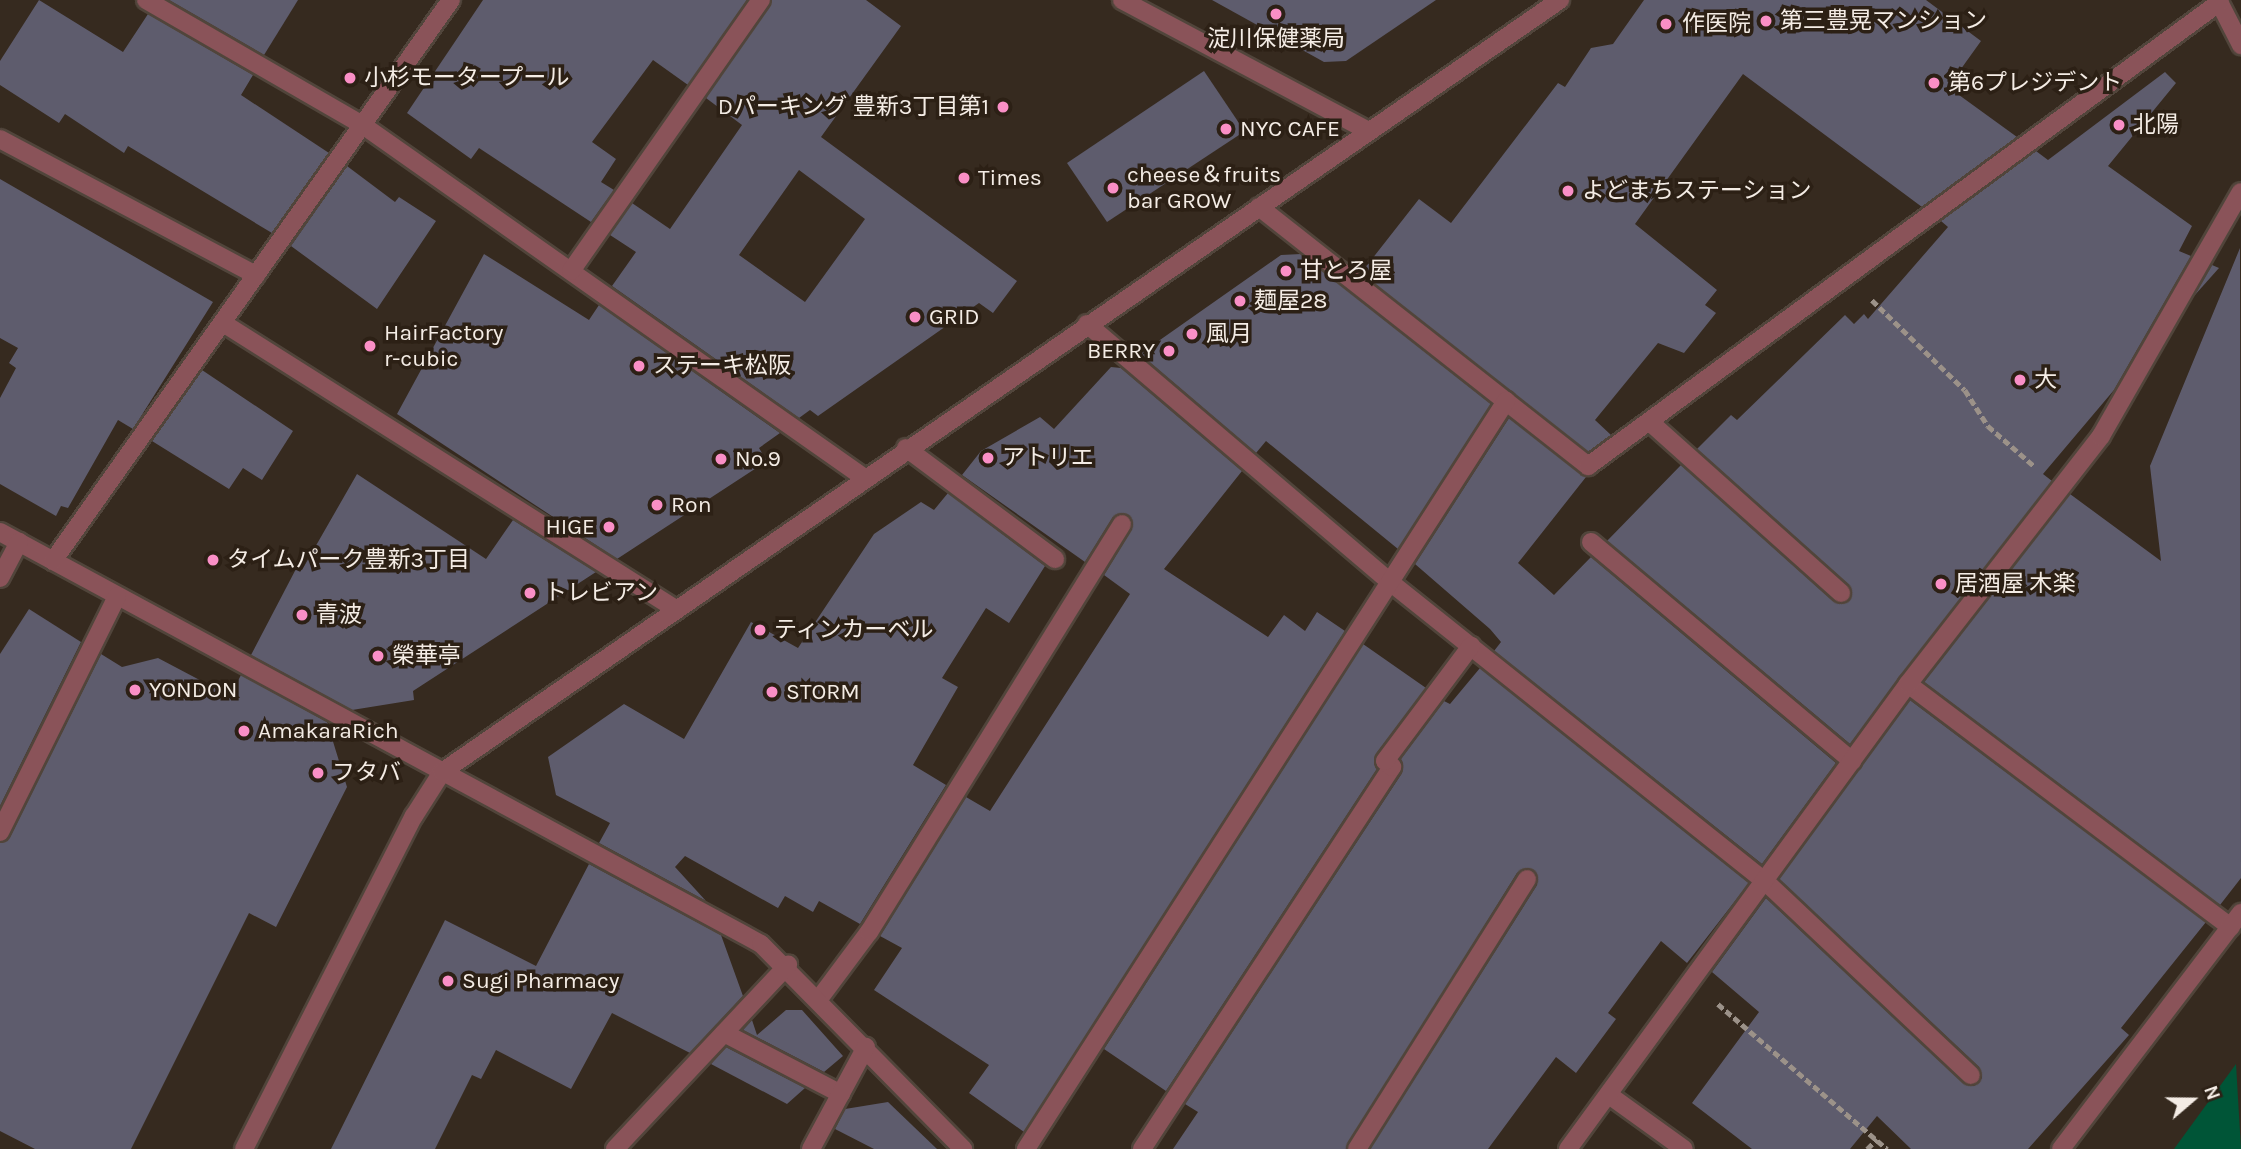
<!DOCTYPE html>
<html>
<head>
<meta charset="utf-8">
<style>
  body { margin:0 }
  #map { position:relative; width:2241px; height:1149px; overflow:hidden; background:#362a1f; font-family:Karla,"Noto Sans JP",sans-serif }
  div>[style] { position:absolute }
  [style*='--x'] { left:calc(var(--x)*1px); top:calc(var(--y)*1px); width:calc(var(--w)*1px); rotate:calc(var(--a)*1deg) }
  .green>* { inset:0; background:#005537 }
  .building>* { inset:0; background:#5e5c6d }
  .path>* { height:4.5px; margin-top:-2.25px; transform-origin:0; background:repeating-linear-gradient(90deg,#9c9289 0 7px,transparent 0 10.5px) }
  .roads { filter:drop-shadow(2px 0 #51453b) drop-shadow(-2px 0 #51453b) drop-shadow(0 2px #51453b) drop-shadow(0 -2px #51453b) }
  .service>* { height:18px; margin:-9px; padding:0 9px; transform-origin:9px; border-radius:9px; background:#8a5359 }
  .minor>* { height:18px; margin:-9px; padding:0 9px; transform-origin:9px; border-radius:9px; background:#8a5359 }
  .tertiary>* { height:18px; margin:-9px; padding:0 9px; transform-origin:9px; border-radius:9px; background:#8a5359 }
  .dots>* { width:19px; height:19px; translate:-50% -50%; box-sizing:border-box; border:4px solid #2c2015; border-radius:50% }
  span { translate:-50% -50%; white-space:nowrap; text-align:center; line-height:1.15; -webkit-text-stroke:7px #2c2015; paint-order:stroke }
  .poi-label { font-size:23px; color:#f4ece5 }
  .left { translate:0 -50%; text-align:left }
  .right { translate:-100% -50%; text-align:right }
  .north { position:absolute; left:2157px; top:1065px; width:70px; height:70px; -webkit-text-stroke:5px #2c2015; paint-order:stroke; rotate:70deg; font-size:19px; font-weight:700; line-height:28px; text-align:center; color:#f4ece5 }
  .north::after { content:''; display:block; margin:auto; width:24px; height:32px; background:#f4ece5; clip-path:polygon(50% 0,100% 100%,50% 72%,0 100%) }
</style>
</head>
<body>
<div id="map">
  <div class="green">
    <i style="clip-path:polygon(2236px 1064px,2241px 1149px,2174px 1149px)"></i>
  </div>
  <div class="building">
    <i style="clip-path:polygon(39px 0,123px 52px,148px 14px,253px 75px,241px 95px,329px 153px,272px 233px,128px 146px,124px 153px,65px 114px,59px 123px,0 85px,0 61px)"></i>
    <i style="clip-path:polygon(169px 0,298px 0,264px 55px)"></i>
    <i style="clip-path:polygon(483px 0,747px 0,688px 85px,653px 60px,592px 142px,616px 159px,601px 182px,614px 190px,591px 222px,479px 148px,471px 159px,407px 113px)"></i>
    <i style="clip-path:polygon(evenodd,772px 0,866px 0,901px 26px,821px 137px,1017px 281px,993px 313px,979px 303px,818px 416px,810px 410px,799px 418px,612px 286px,636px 252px,610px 235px,632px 203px,670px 229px,742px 125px,706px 98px,772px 0,799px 170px,865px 219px,805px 302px,739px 255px,799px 170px)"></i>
    <i style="clip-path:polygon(1212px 0,1436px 0,1346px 61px,1324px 62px)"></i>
    <i style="clip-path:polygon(1644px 0,1926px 0,1981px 41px,1948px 87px,2017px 137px,1922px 207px,1743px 74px,1635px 224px,1717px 290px,1705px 305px,1716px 313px,1684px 353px,1658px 343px,1595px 420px,1611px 435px,1588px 452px,1361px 273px,1419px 199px,1451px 223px,1558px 83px,1565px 87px,1591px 48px,1613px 44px)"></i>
    <i style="clip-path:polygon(1204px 71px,1241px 126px,1239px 135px,1107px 222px,1067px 163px)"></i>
    <i style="clip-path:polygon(2165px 72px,2176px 83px,2108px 166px,2192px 226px,2179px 251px,2191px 256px,2114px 390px,2043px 474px,2052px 481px,1850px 744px,1607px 541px,1681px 465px,1833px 601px,1849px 601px,1849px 585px,1697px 449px,1731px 415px,1737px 420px,1845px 315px,1854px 324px,1864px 314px,1868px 319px,1948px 227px,1941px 221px,2036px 151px,2048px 160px)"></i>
    <i style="clip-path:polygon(347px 166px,395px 202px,399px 197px,436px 221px,377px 309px,291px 246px)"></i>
    <i style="clip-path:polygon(0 179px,213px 302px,133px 429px,118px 420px,68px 508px,61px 506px,56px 516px,0 484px,0 398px,16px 368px,9px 363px,18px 348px,0 338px)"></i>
    <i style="clip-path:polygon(2240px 248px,2241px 878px,2220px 905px,1924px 682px,2070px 494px,2161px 561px,2150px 466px)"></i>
    <i style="clip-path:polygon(484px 254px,589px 320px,599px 305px,780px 433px,759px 448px,767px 461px,617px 559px,397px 414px)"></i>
    <i style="clip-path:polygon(1301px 254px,1491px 404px,1398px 549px,1266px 441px,1256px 453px,1140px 354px,1281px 255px)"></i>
    <i style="clip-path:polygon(2212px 265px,2219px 268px,2194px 296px)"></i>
    <i style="clip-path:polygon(1111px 367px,1121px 368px,1242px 471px,1164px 569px,1268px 637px,1284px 615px,1305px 631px,1317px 612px,1345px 631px,1024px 1132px,969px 1093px,989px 1065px,874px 990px,902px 948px,880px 936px,966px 797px,990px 811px,1130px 594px,1104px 575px,1132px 529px,1129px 515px,1113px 517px,1085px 562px,962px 475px,981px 451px,1040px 417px,1054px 429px)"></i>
    <i style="clip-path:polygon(202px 370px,293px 431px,262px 480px,243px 468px,229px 489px,152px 441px)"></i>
    <i style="clip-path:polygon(1509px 418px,1586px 477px,1518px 563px,1554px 595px,1591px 557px,1836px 763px,1762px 864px,1494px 651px,1501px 642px,1490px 629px,1415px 564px)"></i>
    <i style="clip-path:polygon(357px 474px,486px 559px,513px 520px,596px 572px,413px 691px,414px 700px,352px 710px,251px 655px,297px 567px,302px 570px)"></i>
    <i style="clip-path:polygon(948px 493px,1045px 566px,1009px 623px,986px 608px,942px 678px,958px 687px,913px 765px,946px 785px,860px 924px,819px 901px,813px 912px,785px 896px,778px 908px,685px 856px,675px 867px,706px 901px,599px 843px,610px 823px,556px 795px,548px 757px,624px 704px,684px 739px,751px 622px,798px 648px,874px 534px,921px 502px,934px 510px)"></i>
    <i style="clip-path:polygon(29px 609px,81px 642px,0 806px,0 654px)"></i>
    <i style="clip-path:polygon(1363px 644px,1426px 688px,1376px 754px,1377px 769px,1166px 1091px,1104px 1049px)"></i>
    <i style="clip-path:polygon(101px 654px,122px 667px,158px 658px,230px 696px,241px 675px,327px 722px,347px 787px,276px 927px,249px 913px,131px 1149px,35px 1149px,0 1131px,0 843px,10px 837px)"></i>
    <i style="clip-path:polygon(1480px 668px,1749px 883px,1687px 963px,1661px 941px,1608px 1013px,1616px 1019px,1576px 1073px,1556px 1057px,1488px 1149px,1370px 1149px,1537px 885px,1537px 874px,1528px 868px,1517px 873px,1346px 1149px,1173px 1149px,1198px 1112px,1185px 1104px,1402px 773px,1400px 760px,1444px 701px,1450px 704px)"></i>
    <i style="clip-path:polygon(1910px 700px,2206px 922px,2121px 1028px,2129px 1035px,2028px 1149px,1911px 1149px,1877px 1116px,1850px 1149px,1752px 1149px,1692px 1103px,1759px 1012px,1712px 972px,1766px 898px,1963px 1083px,1974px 1086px,1982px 1078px,1979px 1067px,1779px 879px)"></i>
    <i style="clip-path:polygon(589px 864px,721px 935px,743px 996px,690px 1053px,612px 1013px,571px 1089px,496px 1050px,481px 1079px,472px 1075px,435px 1149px,331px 1149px,445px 920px,536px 966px)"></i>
    <i style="clip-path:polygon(786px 1010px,802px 1010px,843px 1056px,824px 1072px,743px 1030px,752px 1020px,757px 1035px)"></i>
    <i style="clip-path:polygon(726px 1047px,805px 1088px,787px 1104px,711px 1064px)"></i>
    <i style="clip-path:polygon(888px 1102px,937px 1149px,874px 1149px,835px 1129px,845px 1109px)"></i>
  </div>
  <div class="path">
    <i style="--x:1872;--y:300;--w:129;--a:44.1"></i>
    <i style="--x:1965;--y:390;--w:43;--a:57.4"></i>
    <i style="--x:1988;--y:426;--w:61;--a:41"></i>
    <i style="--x:1718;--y:1004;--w:223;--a:40.6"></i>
    <i style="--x:1867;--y:1149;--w:14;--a:-45"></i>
  </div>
  <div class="roads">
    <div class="service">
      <i style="--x:1651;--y:423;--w:255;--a:41.8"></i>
      <i style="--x:906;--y:448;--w:186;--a:36.7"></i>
      <i style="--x:1908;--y:684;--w:404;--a:37"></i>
      <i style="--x:819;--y:999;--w:84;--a:-53.3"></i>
      <i style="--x:869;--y:932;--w:480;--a:-58.2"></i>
      <i style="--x:1357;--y:1149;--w:319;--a:-57.8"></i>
    </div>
    <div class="minor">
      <i style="--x:146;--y:0;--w:252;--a:30"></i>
      <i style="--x:364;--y:126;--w:610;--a:35.12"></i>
      <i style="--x:2218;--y:0;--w:51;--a:62.9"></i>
      <i style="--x:0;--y:139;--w:290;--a:28"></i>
      <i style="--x:1259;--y:207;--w:419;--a:38.2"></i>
      <i style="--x:1588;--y:466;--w:784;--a:-36.29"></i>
      <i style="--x:571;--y:271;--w:331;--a:-55"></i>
      <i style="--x:223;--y:323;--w:537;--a:32.3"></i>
      <i style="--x:1087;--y:324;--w:398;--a:40.4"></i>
      <i style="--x:1390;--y:582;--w:482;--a:38.6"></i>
      <i style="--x:1767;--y:883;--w:280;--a:43.3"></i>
      <i style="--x:0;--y:532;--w:865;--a:28.43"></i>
      <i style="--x:761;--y:944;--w:288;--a:45.4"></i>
      <i style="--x:1591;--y:542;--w:341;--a:40"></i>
      <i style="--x:53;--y:561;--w:688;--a:-54.65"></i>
      <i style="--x:0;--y:578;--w:41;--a:-62.2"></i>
      <i style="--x:0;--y:832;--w:263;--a:-63.6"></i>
      <i style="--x:724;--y:1033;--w:132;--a:27.5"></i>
      <i style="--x:1609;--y:1095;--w:92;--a:35.8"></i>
      <i style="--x:615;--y:1149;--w:253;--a:-46.8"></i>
      <i style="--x:811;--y:1149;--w:116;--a:-61.7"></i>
      <i style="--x:1026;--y:1149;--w:889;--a:-57.31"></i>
      <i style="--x:1142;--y:1149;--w:457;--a:-56.8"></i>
      <i style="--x:1392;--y:767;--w:9;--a:-139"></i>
      <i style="--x:1385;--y:761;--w:144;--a:-53.2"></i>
      <i style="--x:1568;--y:1149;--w:576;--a:-53.83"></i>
      <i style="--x:1908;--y:684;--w:314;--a:-52.1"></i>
      <i style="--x:2101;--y:436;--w:281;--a:-60.2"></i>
      <i style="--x:2061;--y:1149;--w:297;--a:-52.7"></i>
    </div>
    <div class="tertiary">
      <i style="--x:1122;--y:0;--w:276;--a:28"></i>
      <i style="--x:244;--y:1149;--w:374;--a:-63"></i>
      <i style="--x:414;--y:816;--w:52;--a:-57.5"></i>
      <i style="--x:442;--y:772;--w:1359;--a:-34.63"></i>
    </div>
  </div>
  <div class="dots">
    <i style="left:1276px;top:14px;background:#fa8fc6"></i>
    <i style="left:1766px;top:21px;background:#fa8fc6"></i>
    <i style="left:1666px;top:24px;background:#fa8fc6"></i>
    <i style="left:350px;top:78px;background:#fa8fc6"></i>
    <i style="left:1934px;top:83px;background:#fa8fc6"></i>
    <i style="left:1003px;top:107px;background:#fa8fc6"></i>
    <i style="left:2119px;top:125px;background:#fa8fc6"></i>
    <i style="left:1226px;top:129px;background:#fa8fc6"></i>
    <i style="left:964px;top:178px;background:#fa8fc6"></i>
    <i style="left:1113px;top:188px;background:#fa8fc6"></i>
    <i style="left:1568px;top:191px;background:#fa8fc6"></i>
    <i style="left:1286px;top:271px;background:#fa8fc6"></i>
    <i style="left:1240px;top:301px;background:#fa8fc6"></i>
    <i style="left:915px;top:317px;background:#fa8fc6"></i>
    <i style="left:1192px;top:334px;background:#fa8fc6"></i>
    <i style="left:370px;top:346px;background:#fa8fc6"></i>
    <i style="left:1169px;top:351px;background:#fa8fc6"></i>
    <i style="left:639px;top:366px;background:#fa8fc6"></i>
    <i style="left:2020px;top:380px;background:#fa8fc6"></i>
    <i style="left:988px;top:458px;background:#fa8fc6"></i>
    <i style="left:721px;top:459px;background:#fa8fc6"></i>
    <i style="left:657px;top:505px;background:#fa8fc6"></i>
    <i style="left:609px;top:527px;background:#fa8fc6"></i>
    <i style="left:213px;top:560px;background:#fa8fc6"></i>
    <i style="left:1941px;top:584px;background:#fa8fc6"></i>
    <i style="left:530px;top:593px;background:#fa8fc6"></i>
    <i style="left:302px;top:615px;background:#fa8fc6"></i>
    <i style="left:760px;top:630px;background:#fa8fc6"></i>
    <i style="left:378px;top:656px;background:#fa8fc6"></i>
    <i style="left:135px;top:690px;background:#fa8fc6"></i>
    <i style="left:772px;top:692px;background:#fa8fc6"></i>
    <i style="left:244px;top:731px;background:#fa8fc6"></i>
    <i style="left:318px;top:773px;background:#fa8fc6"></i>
    <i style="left:448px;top:981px;background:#fa8fc6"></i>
  </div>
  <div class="poi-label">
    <span class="left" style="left:1780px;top:21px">第三豊晃マンション</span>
    <span class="left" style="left:1682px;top:24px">作医院</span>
    <span style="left:1276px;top:39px">淀川保健薬局</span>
    <span class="left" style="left:364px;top:78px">小杉モータープール</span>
    <span class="left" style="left:1948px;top:83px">第6プレジデント</span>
    <span class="right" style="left:989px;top:107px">Dパーキング 豊新3丁目第1</span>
    <span class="left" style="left:2133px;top:125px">北陽</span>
    <span class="left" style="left:1240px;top:129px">NYC CAFE</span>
    <span class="left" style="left:1127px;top:188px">cheese＆fruits<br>bar GROW</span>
    <span class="left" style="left:978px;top:178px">Times</span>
    <span class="left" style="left:1582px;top:191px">よどまちステーション</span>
    <span class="left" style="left:1300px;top:271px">甘とろ屋</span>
    <span class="left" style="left:1254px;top:301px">麺屋28</span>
    <span class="left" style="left:929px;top:317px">GRID</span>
    <span class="left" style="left:384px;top:346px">HairFactory<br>r-cubic</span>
    <span class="left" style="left:1206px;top:334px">風月</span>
    <span class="right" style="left:1155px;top:351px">BERRY</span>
    <span class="left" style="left:653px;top:366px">ステーキ松阪</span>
    <span class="left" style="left:2034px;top:380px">大</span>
    <span class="left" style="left:1002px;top:458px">アトリエ</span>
    <span class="left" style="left:735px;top:459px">No.9</span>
    <span class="left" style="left:671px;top:505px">Ron</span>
    <span class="right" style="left:595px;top:527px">HIGE</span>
    <span class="left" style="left:227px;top:560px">タイムパーク豊新3丁目</span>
    <span class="left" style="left:1955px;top:584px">居酒屋 木楽</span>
    <span class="left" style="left:544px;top:593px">トレビアン</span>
    <span class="left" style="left:316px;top:615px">青波</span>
    <span class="left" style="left:774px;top:630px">ティンカーベル</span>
    <span class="left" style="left:392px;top:656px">榮華亭</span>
    <span class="left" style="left:149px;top:690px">YONDON</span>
    <span class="left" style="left:786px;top:692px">STORM</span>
    <span class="left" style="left:258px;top:731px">AmakaraRich</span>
    <span class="left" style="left:332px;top:773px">フタバ</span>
    <span class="left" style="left:462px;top:981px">Sugi Pharmacy</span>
  </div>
  <div class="north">N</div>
</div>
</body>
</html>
